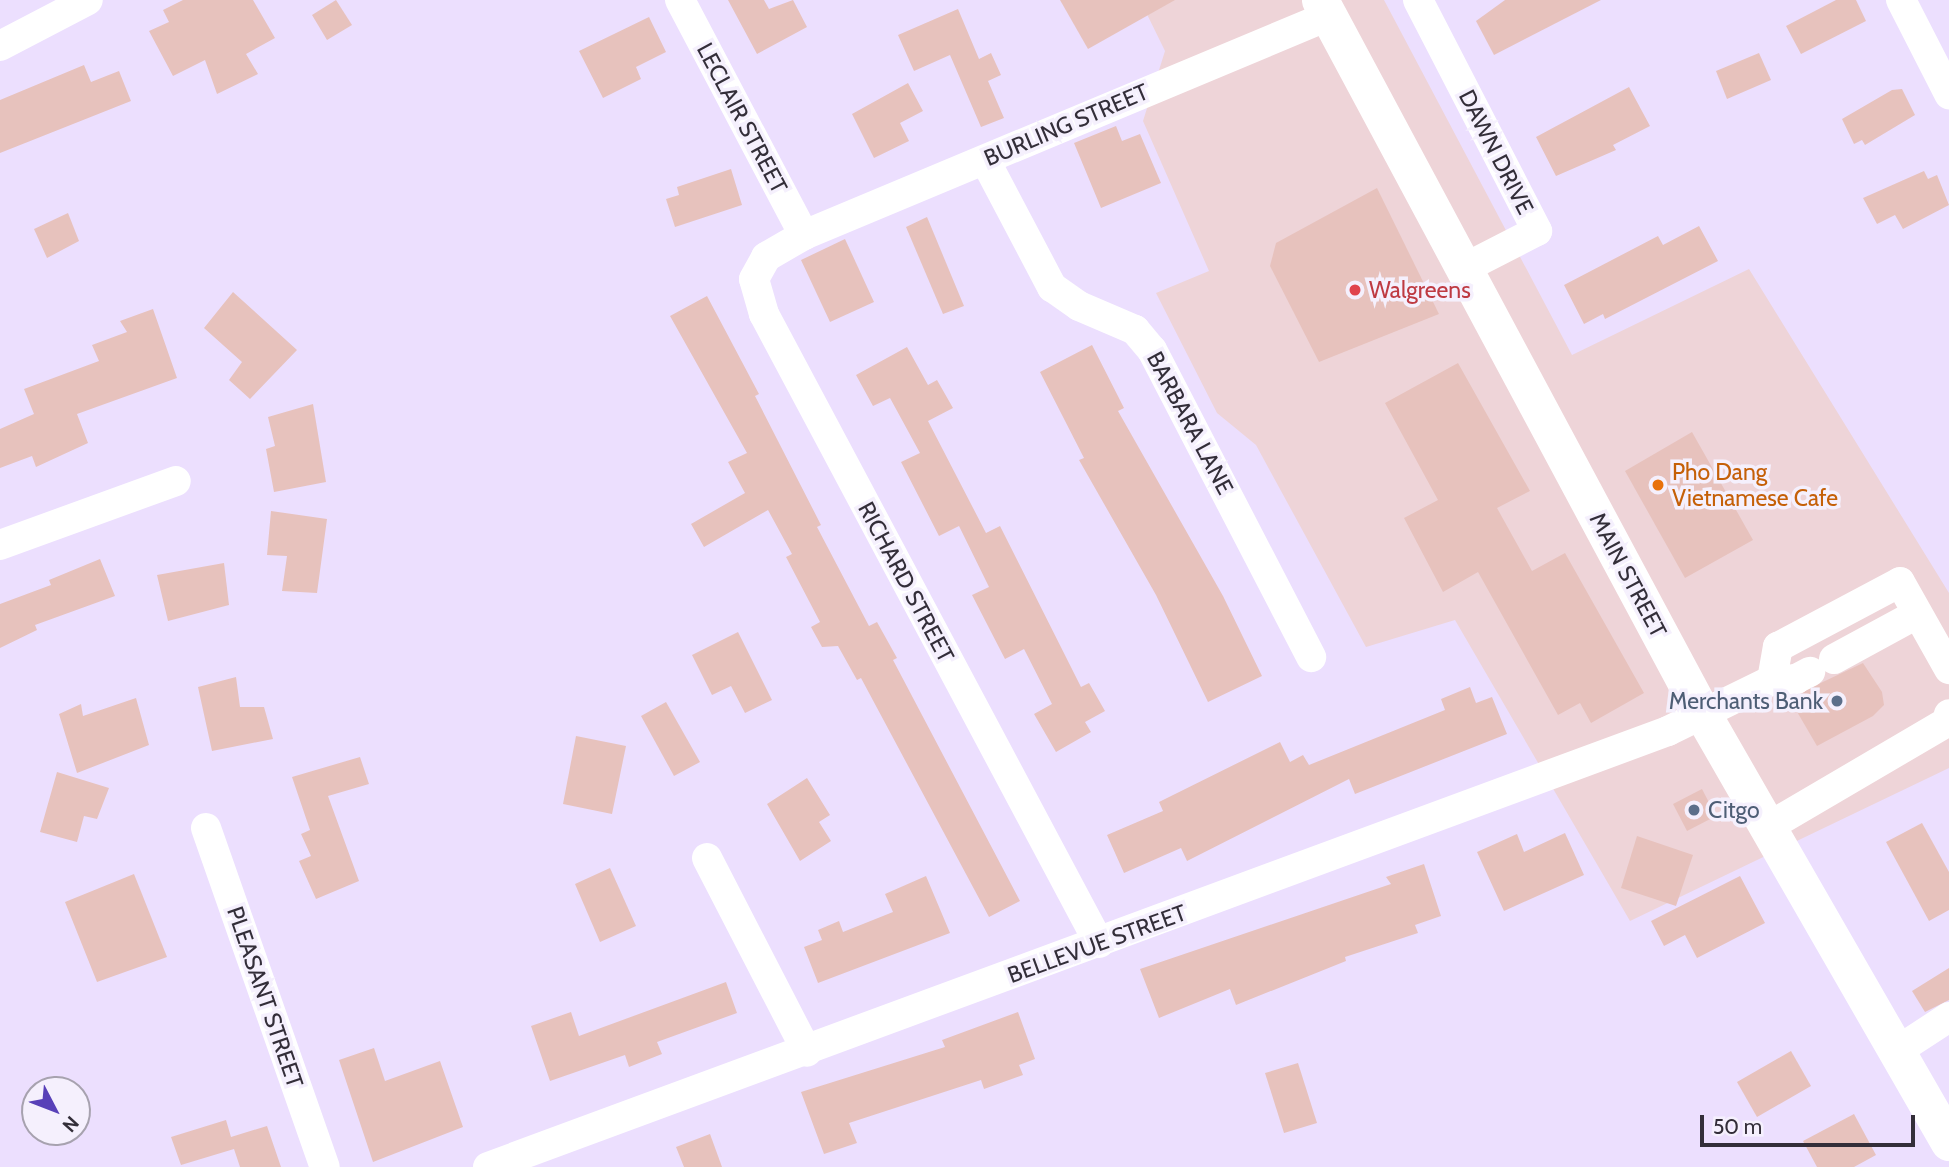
<!DOCTYPE html>
<html>
<head>
<meta charset="utf-8">
<style>
  body { margin:0 }
  #map { position:relative; width:1949px; height:1167px; overflow:hidden; background:#ecdffe; font-family:Cabin,sans-serif }
  div>[style] { position:absolute }
  [style*='--x'] { left:calc(var(--x)*1px); top:calc(var(--y)*1px); width:calc(var(--w)*1px); rotate:calc(var(--a)*1deg) }
  .commercial>* { inset:0; background:#eed4d8 }
  .building>* { inset:0; background:#e7c2bd }
  .minor>* { height:30px; margin:-15px; padding:0 15px; transform-origin:15px; border-radius:15px; background:#fff }
  .major>* { height:37px; margin:-18.5px; padding:0 18.5px; transform-origin:18.5px; border-radius:18.5px; background:#fff }
  .dots>* { width:19px; height:19px; translate:-50% -50%; box-sizing:border-box; border:4px solid #f5f0fd; border-radius:50% }
  span { translate:-50% -50%; white-space:nowrap; text-align:center; line-height:1.15; -webkit-text-stroke:7px #f5f0fd; paint-order:stroke }
  .street-label { font-size:23px; color:#332e39 }
  .health-label { font-size:23px; color:#be3a42 }
  .left { translate:0 -50%; text-align:left }
  .food-label { font-size:23px; color:#c56008 }
  .service-label { font-size:23px; color:#4e5e75 }
  .right { translate:-100% -50%; text-align:right }
  .north { position:absolute; left:21px; top:1076px; width:70px; height:70px; box-sizing:border-box; background:#f5f0fd; border:2px solid #a7a2af; border-radius:50%; rotate:132deg; font-size:19px; font-weight:700; line-height:28px; text-align:center; color:#332e39 }
  .north::after { content:''; display:block; margin:auto; width:24px; height:32px; background:#5840b8; clip-path:polygon(50% 0,100% 100%,50% 72%,0 100%) }
  .scale { position:absolute; left:1700px; top:1115px; width:215px; height:32px; box-sizing:border-box; border:4px solid #332e39; border-top:0; padding-left:9px; font-size:21px; line-height:24px; white-space:nowrap; color:#332e39; -webkit-text-stroke:5px #f5f0fd; paint-order:stroke }
</style>
</head>
<body>
<div id="map">
  <div class="commercial">
    <i style="clip-path:polygon(1140px 0,1384px 0,1572px 355px,1749px 269px,1949px 593px,1949px 768px,1630px 921px,1455px 620px,1366px 647px,1256px 445px,1217px 413px,1156px 293px,1209px 271px,1143px 121px,1165px 51px)"></i>
  </div>
  <div class="building">
    <i style="clip-path:polygon(183px 0,253px 0,275px 38px,246px 54px,258px 74px,217px 94px,205px 60px,173px 76px,149px 31px,169px 22px,163px 10px)"></i>
    <i style="clip-path:polygon(336px 0,352px 25px,327px 40px,312px 15px)"></i>
    <i style="clip-path:polygon(728px 0,764px 0,769px 9px,793px 0,807px 27px,757px 54px)"></i>
    <i style="clip-path:polygon(1060px 0,1175px 0,1088px 49px)"></i>
    <i style="clip-path:polygon(1505px 0,1601px 0,1494px 55px,1476px 21px)"></i>
    <i style="clip-path:polygon(1836px 0,1856px 0,1866px 21px,1801px 54px,1786px 26px)"></i>
    <i style="clip-path:polygon(958px 9px,979px 59px,991px 53px,1001px 75px,988px 81px,1004px 118px,981px 127px,950px 55px,914px 71px,898px 35px)"></i>
    <i style="clip-path:polygon(649px 17px,666px 52px,636px 67px,641px 79px,603px 98px,579px 51px)"></i>
    <i style="clip-path:polygon(1759px 53px,1771px 80px,1727px 99px,1716px 71px)"></i>
    <i style="clip-path:polygon(84px 65px,91px 82px,119px 71px,131px 101px,0 153px,0 100px)"></i>
    <i style="clip-path:polygon(908px 83px,923px 111px,900px 123px,909px 141px,874px 158px,852px 114px)"></i>
    <i style="clip-path:polygon(1629px 87px,1650px 126px,1613px 145px,1616px 150px,1556px 176px,1536px 137px)"></i>
    <i style="clip-path:polygon(1902px 89px,1915px 115px,1865px 145px,1862px 140px,1854px 144px,1842px 119px,1892px 90px)"></i>
    <i style="clip-path:polygon(1116px 126px,1122px 141px,1140px 134px,1161px 183px,1101px 208px,1074px 143px)"></i>
    <i style="clip-path:polygon(731px 169px,742px 205px,675px 227px,666px 199px,679px 195px,677px 187px)"></i>
    <i style="clip-path:polygon(1924px 171px,1928px 179px,1937px 175px,1949px 205px,1903px 229px,1895px 215px,1877px 224px,1863px 198px)"></i>
    <i style="clip-path:polygon(1377px 188px,1439px 314px,1319px 362px,1270px 266px,1276px 243px)"></i>
    <i style="clip-path:polygon(68px 213px,79px 241px,47px 258px,34px 229px)"></i>
    <i style="clip-path:polygon(927px 217px,964px 306px,943px 314px,906px 227px)"></i>
    <i style="clip-path:polygon(1699px 226px,1718px 261px,1605px 319px,1603px 314px,1584px 324px,1564px 285px,1658px 236px,1663px 245px)"></i>
    <i style="clip-path:polygon(845px 239px,874px 302px,830px 322px,801px 260px)"></i>
    <i style="clip-path:polygon(233px 292px,297px 350px,250px 399px,229px 380px,242px 362px,204px 328px)"></i>
    <i style="clip-path:polygon(707px 296px,759px 394px,755px 396px,821px 525px,817px 527px,869px 626px,877px 622px,897px 658px,893px 660px,1020px 901px,989px 917px,861px 678px,857px 680px,838px 646px,822px 647px,811px 627px,820px 622px,786px 557px,792px 554px,768px 510px,704px 547px,691px 524px,745px 493px,728px 462px,747px 453px,670px 316px)"></i>
    <i style="clip-path:polygon(153px 309px,177px 378px,77px 414px,88px 443px,36px 467px,32px 456px,0 468px,0 429px,34px 414px,24px 389px,99px 361px,92px 345px,127px 332px,120px 321px)"></i>
    <i style="clip-path:polygon(1092px 345px,1124px 408px,1118px 411px,1223px 596px,1262px 676px,1208px 702px,1156px 595px,1079px 460px,1084px 458px,1040px 372px)"></i>
    <i style="clip-path:polygon(907px 347px,928px 385px,937px 380px,953px 408px,928px 421px,986px 533px,1000px 526px,1081px 687px,1089px 683px,1105px 711px,1085px 722px,1091px 732px,1056px 752px,1034px 714px,1052px 704px,1024px 649px,1005px 659px,972px 595px,989px 587px,959px 526px,939px 536px,901px 462px,920px 453px,890px 398px,873px 406px,856px 375px)"></i>
    <i style="clip-path:polygon(1458px 363px,1530px 491px,1497px 508px,1532px 571px,1565px 553px,1644px 693px,1591px 723px,1580px 703px,1558px 715px,1478px 572px,1443px 592px,1404px 518px,1438px 500px,1385px 403px)"></i>
    <i style="clip-path:polygon(313px 404px,326px 482px,274px 492px,266px 449px,275px 446px,268px 417px)"></i>
    <i style="clip-path:polygon(1692px 432px,1753px 540px,1685px 578px,1625px 471px)"></i>
    <i style="clip-path:polygon(271px 511px,327px 519px,317px 593px,282px 591px,287px 556px,267px 555px)"></i>
    <i style="clip-path:polygon(100px 559px,115px 596px,35px 625px,37px 630px,0 648px,0 604px,51px 585px,49px 580px)"></i>
    <i style="clip-path:polygon(224px 563px,229px 605px,168px 621px,157px 575px)"></i>
    <i style="clip-path:polygon(738px 632px,772px 700px,745px 713px,731px 686px,712px 695px,692px 655px)"></i>
    <i style="clip-path:polygon(1863px 663px,1882px 692px,1884px 705px,1873px 716px,1817px 746px,1789px 698px)"></i>
    <i style="clip-path:polygon(236px 677px,240px 707px,264px 707px,273px 739px,212px 751px,198px 687px)"></i>
    <i style="clip-path:polygon(1470px 687px,1476px 703px,1492px 697px,1507px 734px,1355px 794px,1349px 779px,1187px 861px,1181px 848px,1124px 873px,1107px 835px,1163px 811px,1159px 802px,1280px 742px,1290px 762px,1303px 755px,1309px 765px,1445px 710px,1441px 699px)"></i>
    <i style="clip-path:polygon(136px 698px,149px 745px,77px 773px,59px 714px,81px 704px,83px 716px)"></i>
    <i style="clip-path:polygon(666px 702px,700px 762px,674px 776px,641px 716px)"></i>
    <i style="clip-path:polygon(576px 736px,626px 746px,612px 814px,563px 804px)"></i>
    <i style="clip-path:polygon(360px 757px,369px 784px,328px 796px,359px 881px,316px 899px,299px 861px,311px 856px,301px 834px,310px 830px,292px 777px)"></i>
    <i style="clip-path:polygon(57px 772px,109px 788px,97px 819px,84px 816px,77px 842px,40px 832px)"></i>
    <i style="clip-path:polygon(807px 778px,830px 815px,819px 822px,831px 841px,800px 861px,767px 804px)"></i>
    <i style="clip-path:polygon(1702px 789px,1716px 816px,1687px 831px,1673px 804px)"></i>
    <i style="clip-path:polygon(1922px 823px,1949px 872px,1949px 910px,1929px 921px,1886px 842px)"></i>
    <i style="clip-path:polygon(1565px 833px,1584px 875px,1504px 911px,1477px 852px,1517px 834px,1524px 852px)"></i>
    <i style="clip-path:polygon(1637px 836px,1693px 855px,1676px 906px,1621px 888px)"></i>
    <i style="clip-path:polygon(1424px 864px,1441px 916px,1415px 925px,1418px 933px,1345px 957px,1346px 961px,1236px 1005px,1230px 989px,1159px 1018px,1140px 969px,1391px 884px,1386px 877px)"></i>
    <i style="clip-path:polygon(610px 868px,636px 926px,600px 942px,575px 884px)"></i>
    <i style="clip-path:polygon(134px 874px,167px 957px,97px 982px,65px 902px)"></i>
    <i style="clip-path:polygon(926px 876px,950px 933px,818px 983px,804px 947px,822px 940px,818px 930px,839px 921px,843px 932px,893px 912px,885px 894px)"></i>
    <i style="clip-path:polygon(1740px 876px,1765px 923px,1697px 958px,1685px 935px,1664px 946px,1651px 921px)"></i>
    <i style="clip-path:polygon(1949px 968px,1949px 1000px,1925px 1012px,1912px 991px)"></i>
    <i style="clip-path:polygon(726px 982px,737px 1013px,657px 1042px,662px 1054px,629px 1067px,625px 1055px,550px 1081px,531px 1026px,571px 1012px,579px 1036px)"></i>
    <i style="clip-path:polygon(1018px 1012px,1035px 1059px,1019px 1065px,1023px 1075px,984px 1089px,981px 1080px,849px 1123px,857px 1143px,824px 1154px,801px 1092px,945px 1047px,942px 1040px)"></i>
    <i style="clip-path:polygon(374px 1048px,385px 1081px,440px 1061px,463px 1127px,373px 1162px,339px 1060px)"></i>
    <i style="clip-path:polygon(1791px 1051px,1811px 1086px,1757px 1117px,1737px 1082px)"></i>
    <i style="clip-path:polygon(1298px 1063px,1317px 1123px,1284px 1133px,1265px 1073px)"></i>
    <i style="clip-path:polygon(1854px 1114px,1876px 1155px,1854px 1167px,1817px 1167px,1803px 1141px)"></i>
    <i style="clip-path:polygon(226px 1120px,231px 1137px,267px 1126px,281px 1167px,240px 1167px,234px 1149px,181px 1165px,171px 1137px)"></i>
    <i style="clip-path:polygon(710px 1134px,722px 1167px,684px 1167px,676px 1147px)"></i>
  </div>
  <div class="minor">
    <i style="--x:680;--y:0;--w:266;--a:62.2"></i>
    <i style="--x:1418;--y:0;--w:260;--a:62.7"></i>
    <i style="--x:1537;--y:231;--w:83;--a:152.8"></i>
    <i style="--x:1901;--y:0;--w:106;--a:62.9"></i>
    <i style="--x:0;--y:46;--w:99;--a:-27.6"></i>
    <i style="--x:985;--y:160;--w:144;--a:62.2"></i>
    <i style="--x:1052;--y:287;--w:33;--a:35"></i>
    <i style="--x:1079;--y:306;--w:61;--a:23.2"></i>
    <i style="--x:1135;--y:330;--w:26;--a:50"></i>
    <i style="--x:1152;--y:350;--w:346;--a:62.6"></i>
    <i style="--x:0;--y:545;--w:187;--a:-20"></i>
    <i style="--x:1834;--y:659;--w:94;--a:-28.5"></i>
    <i style="--x:1772;--y:680;--w:24;--a:-2"></i>
    <i style="--x:1796;--y:679;--w:16;--a:-27"></i>
    <i style="--x:1768;--y:827;--w:208;--a:-30.4"></i>
    <i style="--x:1947;--y:722;--w:8;--a:-76"></i>
    <i style="--x:206;--y:828;--w:359;--a:70.7"></i>
    <i style="--x:707;--y:858;--w:218;--a:62.7"></i>
    <i style="--x:1099;--y:943;--w:713;--a:-118.04"></i>
    <i style="--x:764;--y:314;--w:36;--a:-106"></i>
    <i style="--x:754;--y:279;--w:25;--a:-61"></i>
    <i style="--x:766;--y:257;--w:44;--a:-30.1"></i>
    <i style="--x:804;--y:235;--w:568;--a:-22.68"></i>
    <i style="--x:1897;--y:1051;--w:62;--a:-33.2"></i>
    <i style="--x:488;--y:1167;--w:1258;--a:-20.28"></i>
    <i style="--x:1668;--y:731;--w:116;--a:-26.1"></i>
    <i style="--x:1772;--y:680;--w:34;--a:-80"></i>
    <i style="--x:1778;--y:647;--w:138;--a:-28"></i>
    <i style="--x:1900;--y:582;--w:100;--a:60.6"></i>
  </div>
  <div class="major">
    <i style="--x:1320;--y:0;--w:809;--a:61.82"></i>
    <i style="--x:1702;--y:713;--w:495;--a:60.1"></i>
  </div>
  <div class="dots">
    <i style="left:1355px;top:290px;background:#e0444e"></i>
    <i style="left:1658px;top:485px;background:#e8710a"></i>
    <i style="left:1837px;top:701px;background:#5c6f8a"></i>
    <i style="left:1694px;top:810px;background:#5c6f8a"></i>
  </div>
  <div class="street-label">
    <span style="left:742px;top:118px;rotate:62deg">LECLAIR STREET</span>
    <span style="left:1066px;top:125px;rotate:-23deg">BURLING STREET</span>
    <span style="left:1496px;top:152px;rotate:63deg">DAWN DRIVE</span>
    <span style="left:1190px;top:423px;rotate:62deg">BARBARA LANE</span>
    <span style="left:1628px;top:575px;rotate:62deg">MAIN STREET</span>
    <span style="left:906px;top:582px;rotate:62deg">RICHARD STREET</span>
    <span style="left:1097px;top:944px;rotate:-20deg">BELLEVUE STREET</span>
    <span style="left:265px;top:997px;rotate:71deg">PLEASANT STREET</span>
  </div>
  <div class="health-label">
    <span class="left" style="left:1369px;top:290px">Walgreens</span>
  </div>
  <div class="food-label">
    <span class="left" style="left:1672px;top:485px">Pho Dang<br>Vietnamese Cafe</span>
  </div>
  <div class="service-label">
    <span class="right" style="left:1823px;top:701px">Merchants Bank</span>
    <span class="left" style="left:1708px;top:810px">Citgo</span>
  </div>
  <div class="north">N</div>
  <div class="scale">50 m</div>
</div>
</body>
</html>
